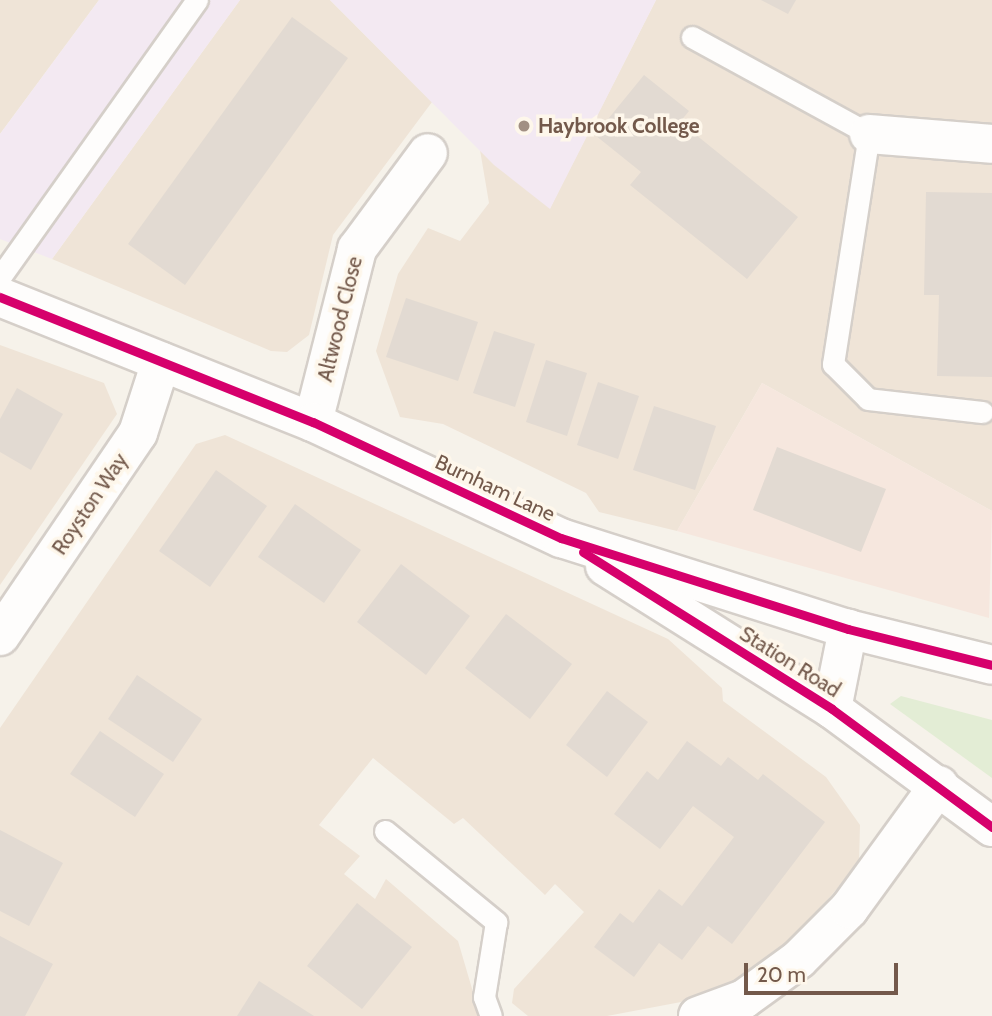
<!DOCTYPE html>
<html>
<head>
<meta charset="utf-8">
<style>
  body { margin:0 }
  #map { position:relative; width:992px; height:1016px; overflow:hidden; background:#f6f2ea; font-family:Cabin,sans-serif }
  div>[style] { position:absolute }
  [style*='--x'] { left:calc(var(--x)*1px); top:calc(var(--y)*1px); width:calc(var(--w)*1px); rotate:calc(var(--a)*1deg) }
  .residential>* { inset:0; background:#efe4d7 }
  .commercial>* { inset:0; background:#f6e7de }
  .education>* { inset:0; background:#f3e9f2 }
  .green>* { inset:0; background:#e3edd5 }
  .building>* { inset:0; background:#e2dad2 }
  .roads { filter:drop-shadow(2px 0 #d5cfc9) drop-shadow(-2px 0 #d5cfc9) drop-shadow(0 2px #d5cfc9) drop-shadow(0 -2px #d5cfc9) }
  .lane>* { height:21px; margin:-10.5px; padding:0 10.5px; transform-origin:10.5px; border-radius:10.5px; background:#fefdfc }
  .street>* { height:38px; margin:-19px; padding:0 19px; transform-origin:19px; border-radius:19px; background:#fefdfc }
  .secondary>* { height:38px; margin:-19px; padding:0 19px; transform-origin:19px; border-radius:19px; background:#fefdfc }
  .cycleway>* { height:9px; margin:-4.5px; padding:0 4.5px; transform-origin:4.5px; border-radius:4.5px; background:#d6006c }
  .dots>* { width:19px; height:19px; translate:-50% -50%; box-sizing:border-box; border:4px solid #fef7eb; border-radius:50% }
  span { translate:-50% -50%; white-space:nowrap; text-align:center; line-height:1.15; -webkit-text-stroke:7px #fef7eb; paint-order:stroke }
  .poi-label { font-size:21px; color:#73594b; font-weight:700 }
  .left { translate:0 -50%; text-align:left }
  .street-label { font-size:21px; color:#73594b }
  .scale { position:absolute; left:744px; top:963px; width:154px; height:32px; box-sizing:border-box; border:4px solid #73594b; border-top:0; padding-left:9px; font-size:21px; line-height:24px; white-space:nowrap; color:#73594b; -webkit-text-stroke:5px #fef7eb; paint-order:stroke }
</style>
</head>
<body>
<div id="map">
  <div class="residential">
    <i style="clip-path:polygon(0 0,99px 0,0 134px)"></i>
    <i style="clip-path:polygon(240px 0,330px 0,432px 102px,333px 235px,309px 335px,287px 352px,271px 351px,52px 259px)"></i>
    <i style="clip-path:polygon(656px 0,992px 0,992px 511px,762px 383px,677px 531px,599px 512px,586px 493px,443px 424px,400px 417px,376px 351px,398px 274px,428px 228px,460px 241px,489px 203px,480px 150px,550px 208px)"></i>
    <i style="clip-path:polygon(0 345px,104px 383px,117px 414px,0 585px)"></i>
    <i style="clip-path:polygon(225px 435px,668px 639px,722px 688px,723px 701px,826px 777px,860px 825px,859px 863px,793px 940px,743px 977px,681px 1002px,607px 1016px,528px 1016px,512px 1003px,514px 989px,584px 912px,555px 884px,545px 895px,463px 818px,454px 824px,373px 758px,319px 825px,360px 856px,344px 874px,375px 899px,386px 879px,458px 941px,480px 1016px,0 1016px,0 728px,196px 444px)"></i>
  </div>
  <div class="commercial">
    <i style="clip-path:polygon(762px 383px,992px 511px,989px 618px,677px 531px)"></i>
  </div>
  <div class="education">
    <i style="clip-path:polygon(99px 0,240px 0,52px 259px,0 239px,0 134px)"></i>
    <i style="clip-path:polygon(330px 0,656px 0,550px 209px,494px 165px)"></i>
  </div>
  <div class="green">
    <i style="clip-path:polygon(901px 696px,992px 720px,992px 778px,890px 704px)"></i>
  </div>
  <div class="building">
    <i style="clip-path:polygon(761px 0,796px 0,788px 14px)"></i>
    <i style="clip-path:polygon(292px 17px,348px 58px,185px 285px,128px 244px)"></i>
    <i style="clip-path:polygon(644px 75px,689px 111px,680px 122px,798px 217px,747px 279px,630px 185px,641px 172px,595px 135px)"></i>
    <i style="clip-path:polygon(926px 192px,992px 193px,992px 377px,937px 376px,939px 295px,924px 295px)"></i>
    <i style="clip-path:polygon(406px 298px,478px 322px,458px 381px,386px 357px)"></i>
    <i style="clip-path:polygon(494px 331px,535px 344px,515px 407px,473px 393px)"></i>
    <i style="clip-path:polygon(546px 360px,587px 373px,567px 436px,526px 422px)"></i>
    <i style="clip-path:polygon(598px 382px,639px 396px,618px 459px,577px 445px)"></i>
    <i style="clip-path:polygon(17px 388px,63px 414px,31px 470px,0 452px,0 419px)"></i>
    <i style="clip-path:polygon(654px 406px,716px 426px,695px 490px,633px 470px)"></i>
    <i style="clip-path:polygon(777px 447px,886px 489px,861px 552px,753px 510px)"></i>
    <i style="clip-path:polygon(216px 470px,267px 506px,210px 587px,159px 551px)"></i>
    <i style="clip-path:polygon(295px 504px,361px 550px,324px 603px,258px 557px)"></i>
    <i style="clip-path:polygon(401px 564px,470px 616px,426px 675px,357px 622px)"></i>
    <i style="clip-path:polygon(506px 614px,572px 664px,530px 719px,465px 668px)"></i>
    <i style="clip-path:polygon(137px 675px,202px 719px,173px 762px,108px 719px)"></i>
    <i style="clip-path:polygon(607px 691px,648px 722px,607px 777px,566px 745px)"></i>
    <i style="clip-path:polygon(100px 731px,164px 774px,135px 817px,70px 774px)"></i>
    <i style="clip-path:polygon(687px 741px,721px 766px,728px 757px,758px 780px,763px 774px,825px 822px,732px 944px,708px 926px,682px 960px,659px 943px,634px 977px,594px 947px,620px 913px,633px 923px,659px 889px,682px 906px,734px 837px,693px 806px,660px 849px,614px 814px,647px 771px,658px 780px)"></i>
    <i style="clip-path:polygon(0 830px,63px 863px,29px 926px,0 911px)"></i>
    <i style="clip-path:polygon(357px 903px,412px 947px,362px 1009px,307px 966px)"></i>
    <i style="clip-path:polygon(0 936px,53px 964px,25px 1016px,0 1016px)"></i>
    <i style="clip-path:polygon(259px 981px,314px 1016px,237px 1016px)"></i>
  </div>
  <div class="roads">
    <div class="lane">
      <i style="--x:692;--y:37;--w:202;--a:28.7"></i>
      <i style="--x:869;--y:134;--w:233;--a:98.9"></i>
      <i style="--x:833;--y:364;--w:49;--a:45"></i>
      <i style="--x:868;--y:399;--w:115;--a:6.5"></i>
      <i style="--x:0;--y:277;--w:340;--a:-54.6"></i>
      <i style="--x:385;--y:831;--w:144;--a:39.3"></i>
      <i style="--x:496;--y:922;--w:76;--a:99.1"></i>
      <i style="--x:484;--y:997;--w:20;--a:70"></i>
    </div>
    <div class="street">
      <i style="--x:869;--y:134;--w:123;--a:4.6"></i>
      <i style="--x:313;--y:422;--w:179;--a:-75.7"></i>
      <i style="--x:357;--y:249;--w:119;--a:-53.5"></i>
      <i style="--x:0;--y:636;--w:245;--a:-55.8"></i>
      <i style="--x:138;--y:433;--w:75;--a:-72.1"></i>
      <i style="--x:698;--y:1016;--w:49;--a:-20.3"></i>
      <i style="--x:744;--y:999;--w:68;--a:-36"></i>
      <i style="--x:799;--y:959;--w:71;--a:-45"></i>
      <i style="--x:849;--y:909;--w:153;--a:-54"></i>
    </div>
    <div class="secondary">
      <i style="--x:0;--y:297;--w:337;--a:21.8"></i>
      <i style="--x:313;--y:422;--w:274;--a:25.1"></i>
      <i style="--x:561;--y:538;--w:301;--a:17.6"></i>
      <i style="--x:848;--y:629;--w:148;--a:14"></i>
      <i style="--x:605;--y:566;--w:268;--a:32.2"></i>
      <i style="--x:832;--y:709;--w:199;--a:36.4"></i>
      <i style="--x:832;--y:709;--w:82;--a:-78.7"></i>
    </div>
  </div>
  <div class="cycleway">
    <i style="--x:0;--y:297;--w:337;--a:21.8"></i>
    <i style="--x:313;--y:422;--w:274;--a:25.1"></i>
    <i style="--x:561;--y:538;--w:301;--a:17.6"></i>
    <i style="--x:848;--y:629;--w:148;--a:14"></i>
    <i style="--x:583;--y:552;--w:294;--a:32.2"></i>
    <i style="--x:832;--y:709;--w:199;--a:36.4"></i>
  </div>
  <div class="dots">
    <i style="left:524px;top:126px;background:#a18f83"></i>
  </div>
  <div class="poi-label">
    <span class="left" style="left:538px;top:126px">Haybrook College</span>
  </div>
  <div class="street-label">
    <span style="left:340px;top:319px;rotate:-76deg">Altwood Close</span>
    <span style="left:495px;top:488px;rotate:25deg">Burnham Lane</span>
    <span style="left:90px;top:504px;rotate:-56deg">Royston Way</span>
    <span style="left:790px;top:662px;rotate:32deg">Station Road</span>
  </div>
  <div class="scale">20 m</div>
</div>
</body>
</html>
